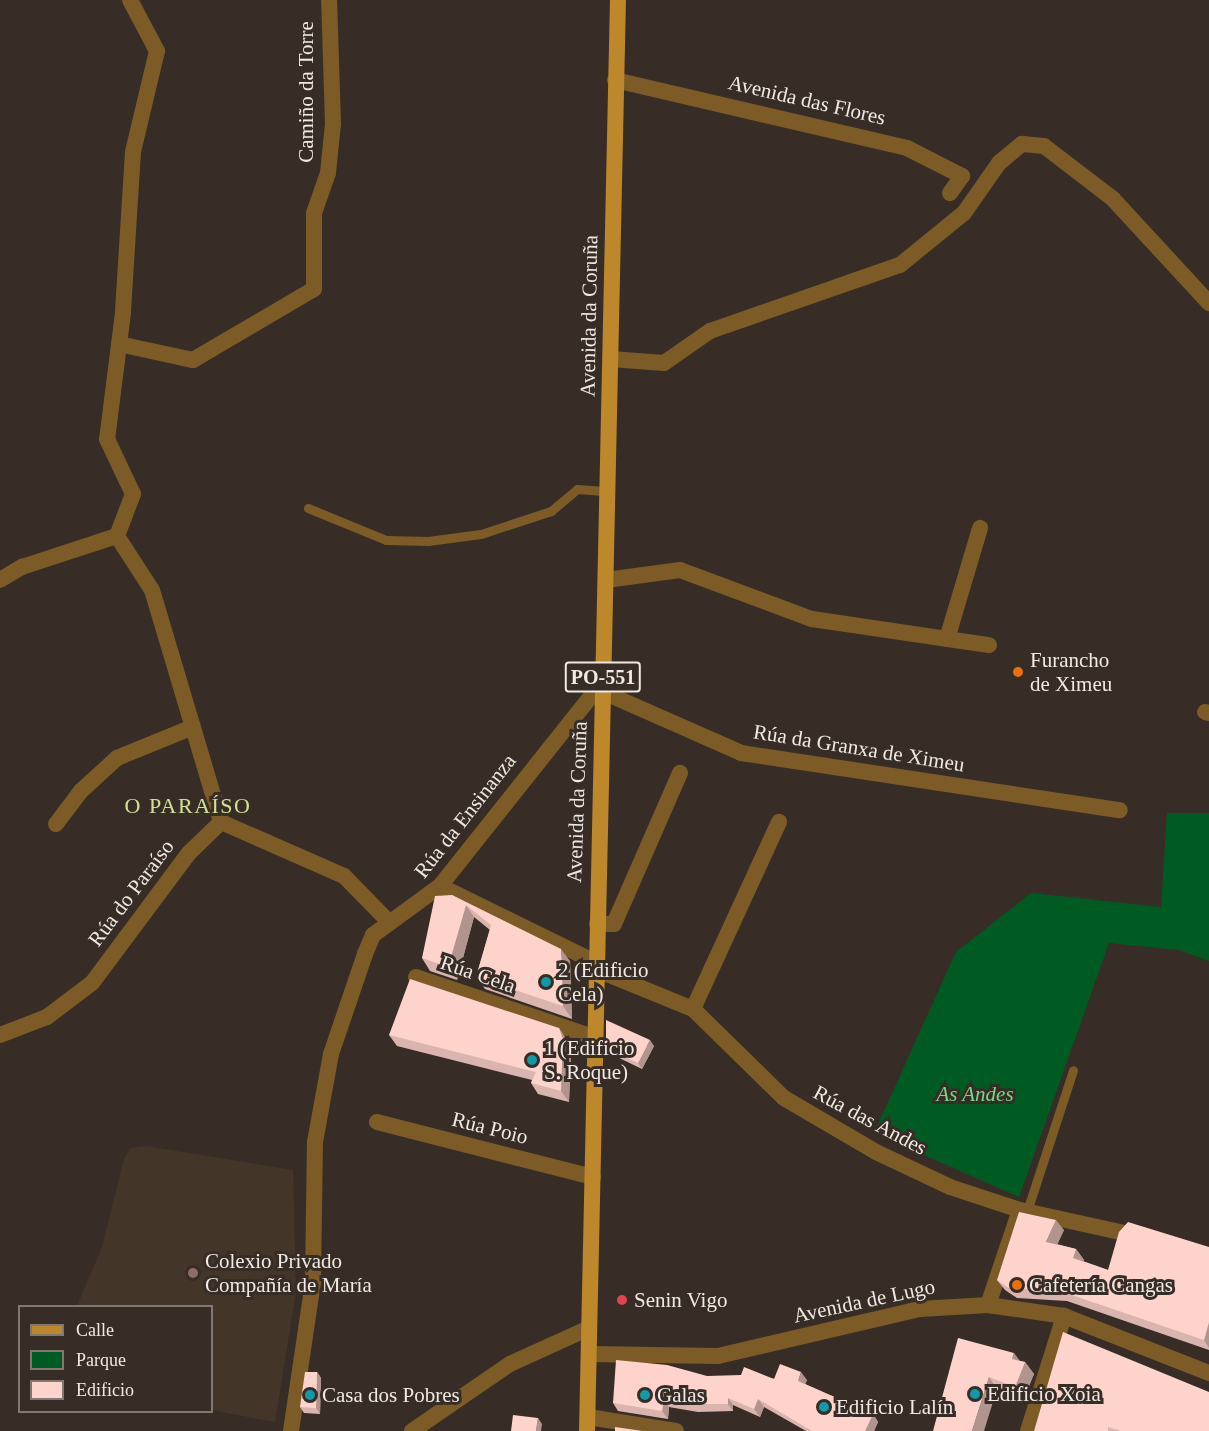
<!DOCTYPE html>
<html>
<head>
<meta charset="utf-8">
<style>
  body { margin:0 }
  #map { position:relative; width:1209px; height:1431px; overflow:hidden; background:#372d26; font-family:"Times New Roman",serif }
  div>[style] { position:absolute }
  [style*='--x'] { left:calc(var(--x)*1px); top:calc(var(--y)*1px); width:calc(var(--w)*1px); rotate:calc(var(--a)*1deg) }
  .built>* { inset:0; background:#443529 }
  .green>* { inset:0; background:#005b23 }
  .service>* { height:9px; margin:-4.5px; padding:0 4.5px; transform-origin:4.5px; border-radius:4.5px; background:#7c5b27 }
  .minor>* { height:16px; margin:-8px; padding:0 8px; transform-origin:8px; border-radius:8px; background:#7c5b27 }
  .tertiary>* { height:16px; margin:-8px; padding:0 8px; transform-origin:8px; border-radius:8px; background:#7c5b27 }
  .primary>* { height:16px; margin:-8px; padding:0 8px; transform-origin:8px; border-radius:8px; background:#bd872c }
  .wall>* { inset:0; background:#dab5af }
  .shaded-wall>* { inset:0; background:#b1948e }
  .building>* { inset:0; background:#fdd3cb }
  .dots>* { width:16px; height:16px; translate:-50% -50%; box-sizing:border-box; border:3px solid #372d26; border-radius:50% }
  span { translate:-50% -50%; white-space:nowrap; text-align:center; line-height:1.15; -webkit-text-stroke:6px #372d26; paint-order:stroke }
  .shield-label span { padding:2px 4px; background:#372d26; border:2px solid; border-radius:4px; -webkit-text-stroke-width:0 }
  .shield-label { font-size:20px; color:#f0e9e4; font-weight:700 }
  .street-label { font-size:21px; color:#f0e9e4 }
  .poi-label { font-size:21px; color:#f0e9e4 }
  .left { translate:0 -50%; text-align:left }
  .park-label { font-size:21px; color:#73d987; font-style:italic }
  .neighbourhood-label { font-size:22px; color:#d1e094; letter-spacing:1.5px }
  .legend { position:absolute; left:18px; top:1305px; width:195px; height:108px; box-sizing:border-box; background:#372d26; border:2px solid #817872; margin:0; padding:8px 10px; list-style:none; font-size:18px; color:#f0e9e4 }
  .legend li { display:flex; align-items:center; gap:12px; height:30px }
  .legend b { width:30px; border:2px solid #817872 }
</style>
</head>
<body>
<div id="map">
  <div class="built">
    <i style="clip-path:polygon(146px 1146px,293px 1170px,296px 1292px,275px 1422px,212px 1410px,212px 1306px,77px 1306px,102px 1247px,124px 1159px,130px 1148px)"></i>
  </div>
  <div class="green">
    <i style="clip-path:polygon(1167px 813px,1209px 813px,1209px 961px,1179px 950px,1109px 943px,1019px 1197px,874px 1133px,956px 952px,1031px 893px,1161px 907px)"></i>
  </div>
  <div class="service">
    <i style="--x:308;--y:508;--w:84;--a:22.3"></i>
    <i style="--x:386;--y:540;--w:42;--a:1.4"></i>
    <i style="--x:428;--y:541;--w:53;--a:-7.5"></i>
    <i style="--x:481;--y:534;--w:74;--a:-18.2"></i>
    <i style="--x:551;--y:511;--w:34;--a:-40"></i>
    <i style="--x:577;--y:489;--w:31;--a:4"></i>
    <i style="--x:1027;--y:1211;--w:148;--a:-71.9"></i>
  </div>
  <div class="minor">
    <i style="--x:130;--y:0;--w:58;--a:62.1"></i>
    <i style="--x:157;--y:51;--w:104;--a:103.4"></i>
    <i style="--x:133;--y:152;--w:161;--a:93.6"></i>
    <i style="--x:123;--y:313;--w:127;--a:97.2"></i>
    <i style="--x:107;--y:439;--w:61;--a:64.7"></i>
    <i style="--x:133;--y:494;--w:45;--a:110.9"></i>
    <i style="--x:117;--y:536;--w:64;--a:57.1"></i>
    <i style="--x:152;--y:590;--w:242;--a:73.4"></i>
    <i style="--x:615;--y:80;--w:300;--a:13.1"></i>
    <i style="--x:907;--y:148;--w:62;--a:27"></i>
    <i style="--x:962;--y:176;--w:21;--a:125"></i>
    <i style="--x:119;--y:344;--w:76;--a:12.2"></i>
    <i style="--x:193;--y:360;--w:140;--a:-30.4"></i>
    <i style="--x:314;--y:289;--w:76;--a:-90"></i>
    <i style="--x:314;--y:213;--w:42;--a:-70.7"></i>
    <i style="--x:328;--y:173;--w:49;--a:-84.2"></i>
    <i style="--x:333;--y:124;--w:124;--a:-91.8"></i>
    <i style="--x:611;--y:359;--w:53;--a:4.3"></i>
    <i style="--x:664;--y:363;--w:56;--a:-34.8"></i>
    <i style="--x:710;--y:331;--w:201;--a:-19.2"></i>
    <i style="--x:900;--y:265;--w:82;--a:-39.1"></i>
    <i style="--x:964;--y:213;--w:61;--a:-55"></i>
    <i style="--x:999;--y:163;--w:30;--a:-40"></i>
    <i style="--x:1022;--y:144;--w:22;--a:5"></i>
    <i style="--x:1044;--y:146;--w:87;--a:37.5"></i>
    <i style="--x:1113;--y:199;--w:142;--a:47.3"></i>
    <i style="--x:0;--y:580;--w:26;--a:-31"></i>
    <i style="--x:22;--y:567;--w:100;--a:-18.1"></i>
    <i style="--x:606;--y:580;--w:75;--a:-7.7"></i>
    <i style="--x:680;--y:570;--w:141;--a:20.4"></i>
    <i style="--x:812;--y:619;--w:179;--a:8.4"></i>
    <i style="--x:947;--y:639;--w:116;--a:-73.4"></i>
    <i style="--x:603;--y:692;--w:151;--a:23.8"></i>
    <i style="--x:741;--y:753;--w:383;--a:8.6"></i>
    <i style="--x:1205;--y:712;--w:4;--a:14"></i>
    <i style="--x:221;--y:822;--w:134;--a:23.7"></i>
    <i style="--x:344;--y:876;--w:64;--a:45.6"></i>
    <i style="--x:56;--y:824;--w:41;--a:-52.9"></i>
    <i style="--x:81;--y:791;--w:49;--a:-42.5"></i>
    <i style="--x:117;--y:758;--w:82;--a:-22.2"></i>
    <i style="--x:440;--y:886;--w:173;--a:26.1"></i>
    <i style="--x:597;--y:924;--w:17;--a:0"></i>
    <i style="--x:614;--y:924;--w:165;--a:-66.4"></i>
    <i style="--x:595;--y:969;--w:106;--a:22.2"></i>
    <i style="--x:693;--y:1009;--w:127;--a:44.4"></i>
    <i style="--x:784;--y:1098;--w:107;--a:30.4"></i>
    <i style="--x:876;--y:1152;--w:82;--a:25.3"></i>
    <i style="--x:950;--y:1187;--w:74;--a:18.2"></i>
    <i style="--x:1020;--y:1210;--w:107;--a:12.4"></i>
    <i style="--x:416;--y:977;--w:187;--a:18.7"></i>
    <i style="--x:693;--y:1009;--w:206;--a:-65.3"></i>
    <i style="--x:0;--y:1035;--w:50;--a:-21"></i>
    <i style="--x:47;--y:1017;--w:56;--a:-37.1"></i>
    <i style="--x:92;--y:983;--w:162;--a:-53.3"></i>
    <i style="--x:189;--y:853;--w:45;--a:-44.1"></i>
    <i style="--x:377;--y:1122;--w:223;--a:14.3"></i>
    <i style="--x:988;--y:1305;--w:100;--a:-71.4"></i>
    <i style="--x:588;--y:1417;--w:89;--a:9"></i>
    <i style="--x:291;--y:1431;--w:151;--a:-81.6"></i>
    <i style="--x:313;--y:1282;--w:140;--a:-89.2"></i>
    <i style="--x:315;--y:1142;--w:89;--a:-79.7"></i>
    <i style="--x:331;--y:1054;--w:106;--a:-71.2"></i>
    <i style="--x:365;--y:954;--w:21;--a:-67"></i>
    <i style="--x:373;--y:935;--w:83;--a:-36.2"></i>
    <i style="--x:440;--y:886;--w:262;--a:-51.5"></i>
    <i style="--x:412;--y:1431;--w:119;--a:-34.4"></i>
    <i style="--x:510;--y:1364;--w:87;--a:-24.5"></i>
    <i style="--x:1028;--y:1431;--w:121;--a:-72.6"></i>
  </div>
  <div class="tertiary">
    <i style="--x:589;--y:1354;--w:129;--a:0.9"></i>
    <i style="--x:718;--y:1356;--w:207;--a:-13.1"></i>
    <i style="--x:920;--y:1309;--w:68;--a:-3.4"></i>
    <i style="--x:988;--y:1305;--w:77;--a:8.2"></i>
    <i style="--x:1064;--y:1316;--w:156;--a:21.5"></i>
  </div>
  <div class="primary">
    <i style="--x:587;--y:1431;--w:1431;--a:-88.76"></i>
  </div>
  <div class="wall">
    <i style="clip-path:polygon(452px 895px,570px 961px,572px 1019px,485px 989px,476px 977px,490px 930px,474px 917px,457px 980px,430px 971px,422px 958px)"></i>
    <i style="clip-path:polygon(559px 1028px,566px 1039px,571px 1050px,569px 1102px,538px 1094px,531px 1083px,532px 1080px,397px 1046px,389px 1035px)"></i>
    <i style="clip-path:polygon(654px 1046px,642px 1069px,611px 1054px,606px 1048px)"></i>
    <i style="clip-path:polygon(1064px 1230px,1057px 1244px,1076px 1249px,1084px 1260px,1083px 1261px,1108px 1270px,1209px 1247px,1209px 1350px,1067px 1301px,1017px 1298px,1005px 1290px,997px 1280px)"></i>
    <i style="clip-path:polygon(958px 1338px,1020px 1361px,1025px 1362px,1034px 1374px,1024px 1398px,997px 1389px)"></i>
    <i style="clip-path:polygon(317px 1372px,321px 1378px,320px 1414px,304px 1413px,300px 1407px)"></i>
    <i style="clip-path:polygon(707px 1376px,807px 1380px,805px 1384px,873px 1414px,878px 1422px,874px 1431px,806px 1431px,764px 1407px,760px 1417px,733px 1405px,733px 1411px,698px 1412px,669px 1407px,668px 1419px,618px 1411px,613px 1403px)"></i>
    <i style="clip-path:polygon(1209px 1392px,1209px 1431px,1034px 1431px)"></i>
  </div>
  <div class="shaded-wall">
    <i style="clip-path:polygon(466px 905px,474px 917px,457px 980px,448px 967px)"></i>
    <i style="clip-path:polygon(561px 949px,570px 961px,572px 1019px,563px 1006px)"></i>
    <i style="clip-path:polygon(559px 1028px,566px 1039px,571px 1050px,569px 1102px,561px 1091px)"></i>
    <i style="clip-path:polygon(650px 1040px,654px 1046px,642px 1069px,638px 1063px)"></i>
    <i style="clip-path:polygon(1056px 1220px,1064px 1230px,1054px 1252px,1046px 1242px)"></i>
    <i style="clip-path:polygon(1076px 1249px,1084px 1260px,1080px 1269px,1073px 1258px)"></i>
    <i style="clip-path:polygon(1209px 1322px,1209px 1348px,1204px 1340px)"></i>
    <i style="clip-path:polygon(1014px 1353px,1023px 1365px,1012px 1359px)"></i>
    <i style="clip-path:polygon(1025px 1362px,1034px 1374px,1024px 1398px,1015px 1387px)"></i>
    <i style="clip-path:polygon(317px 1372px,321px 1378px,320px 1414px,316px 1408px)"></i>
    <i style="clip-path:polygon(801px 1372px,807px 1380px,803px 1389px,798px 1381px)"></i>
    <i style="clip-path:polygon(989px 1377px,997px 1389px,984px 1431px,972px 1431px)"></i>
    <i style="clip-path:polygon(728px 1398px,733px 1405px,733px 1411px,728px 1404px)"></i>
    <i style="clip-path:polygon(664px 1399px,669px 1407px,668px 1419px,662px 1411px)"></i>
    <i style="clip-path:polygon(758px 1399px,764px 1407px,760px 1417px,754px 1409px)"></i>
    <i style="clip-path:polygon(873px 1414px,878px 1422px,874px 1431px,865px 1431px)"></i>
    <i style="clip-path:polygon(538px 1418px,542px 1424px,541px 1431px,536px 1431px)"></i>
  </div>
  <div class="building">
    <i style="clip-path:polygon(452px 895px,561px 949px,563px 1006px,476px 977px,491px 925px,466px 905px,448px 967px,422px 958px,435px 896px)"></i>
    <i style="clip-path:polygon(410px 979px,559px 1028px,563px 1039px,561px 1091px,531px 1083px,536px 1072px,389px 1035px)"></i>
    <i style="clip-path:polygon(606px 1020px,650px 1040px,638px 1063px,606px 1048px)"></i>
    <i style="clip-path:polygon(1019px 1212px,1056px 1220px,1046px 1242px,1076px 1249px,1073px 1258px,1108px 1270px,1119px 1232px,1128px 1222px,1209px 1247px,1209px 1322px,1204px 1340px,1060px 1291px,1009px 1288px,997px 1280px)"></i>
    <i style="clip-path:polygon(1063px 1332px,1209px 1392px,1209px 1431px,1121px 1431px,1108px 1427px,1108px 1431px,1034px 1431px)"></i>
    <i style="clip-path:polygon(958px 1338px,1014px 1353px,1012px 1359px,1025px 1362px,1015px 1387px,989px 1377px,972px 1431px,933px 1431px)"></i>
    <i style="clip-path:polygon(616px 1360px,667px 1365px,707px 1376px,741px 1375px,744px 1367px,774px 1379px,780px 1364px,801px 1372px,798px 1381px,873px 1414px,865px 1431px,812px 1431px,758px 1399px,754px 1409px,728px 1398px,728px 1404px,692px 1404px,664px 1399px,662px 1411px,613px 1403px)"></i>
    <i style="clip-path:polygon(305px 1372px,317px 1372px,316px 1408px,300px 1407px)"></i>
    <i style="clip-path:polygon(513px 1415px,538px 1418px,536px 1431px,511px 1431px)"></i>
    <i style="clip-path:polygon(615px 1427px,643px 1431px,615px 1431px)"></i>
  </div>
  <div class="dots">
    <i style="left:1018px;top:672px;background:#e8710a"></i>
    <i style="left:546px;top:982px;background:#0f9aa8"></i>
    <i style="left:532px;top:1060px;background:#0f9aa8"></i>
    <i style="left:193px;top:1273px;background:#8d6e63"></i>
    <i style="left:1017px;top:1285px;background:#e8710a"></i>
    <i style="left:622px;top:1300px;background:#e0444e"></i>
    <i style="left:975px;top:1394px;background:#0f9aa8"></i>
    <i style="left:310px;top:1395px;background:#0f9aa8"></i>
    <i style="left:645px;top:1395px;background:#0f9aa8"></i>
    <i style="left:824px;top:1407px;background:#0f9aa8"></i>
  </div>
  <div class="shield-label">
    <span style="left:603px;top:677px">PO-551</span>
  </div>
  <div class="street-label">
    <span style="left:306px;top:92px;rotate:-90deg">Camiño da Torre</span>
    <span style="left:807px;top:100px;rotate:13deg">Avenida das Flores</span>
    <span style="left:589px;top:316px;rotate:-89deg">Avenida da Coruña</span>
    <span style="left:859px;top:748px;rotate:9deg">Rúa da Granxa de Ximeu</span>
    <span style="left:577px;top:802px;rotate:-88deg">Avenida da Coruña</span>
    <span style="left:465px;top:816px;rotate:-52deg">Rúa da Ensinanza</span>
    <span style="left:131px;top:893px;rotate:-53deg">Rúa do Paraíso</span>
    <span style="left:478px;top:974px;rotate:19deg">Rúa Cela</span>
    <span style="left:870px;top:1120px;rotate:28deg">Rúa das Andes</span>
    <span style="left:490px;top:1128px;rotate:14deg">Rúa Poio</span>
    <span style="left:864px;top:1301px;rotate:-12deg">Avenida de Lugo</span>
  </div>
  <div class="poi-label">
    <span class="left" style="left:1030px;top:672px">Furancho<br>de Ximeu</span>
    <span class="left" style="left:558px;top:982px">2 (Edificio<br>Cela)</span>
    <span class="left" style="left:544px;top:1060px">1 (Edificio<br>S. Roque)</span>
    <span class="left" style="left:205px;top:1273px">Colexio Privado<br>Compañía de María</span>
    <span class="left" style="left:1029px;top:1285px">Cafetería Cangas</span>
    <span class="left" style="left:634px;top:1300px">Senin Vigo</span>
    <span class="left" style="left:987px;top:1394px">Edificio Xoia</span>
    <span class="left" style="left:322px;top:1395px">Casa dos Pobres</span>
    <span class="left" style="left:657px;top:1395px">Galas</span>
    <span class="left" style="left:836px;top:1407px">Edificio Lalín</span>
  </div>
  <div class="park-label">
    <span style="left:975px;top:1094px">As Andes</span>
  </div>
  <div class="neighbourhood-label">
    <span style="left:188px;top:806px">O PARAÍSO</span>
  </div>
  <ul class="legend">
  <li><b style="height:8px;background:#bd872c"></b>Calle</li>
  <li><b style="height:16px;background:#005b23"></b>Parque</li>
  <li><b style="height:16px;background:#fdd3cb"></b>Edificio</li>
  </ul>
</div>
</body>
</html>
